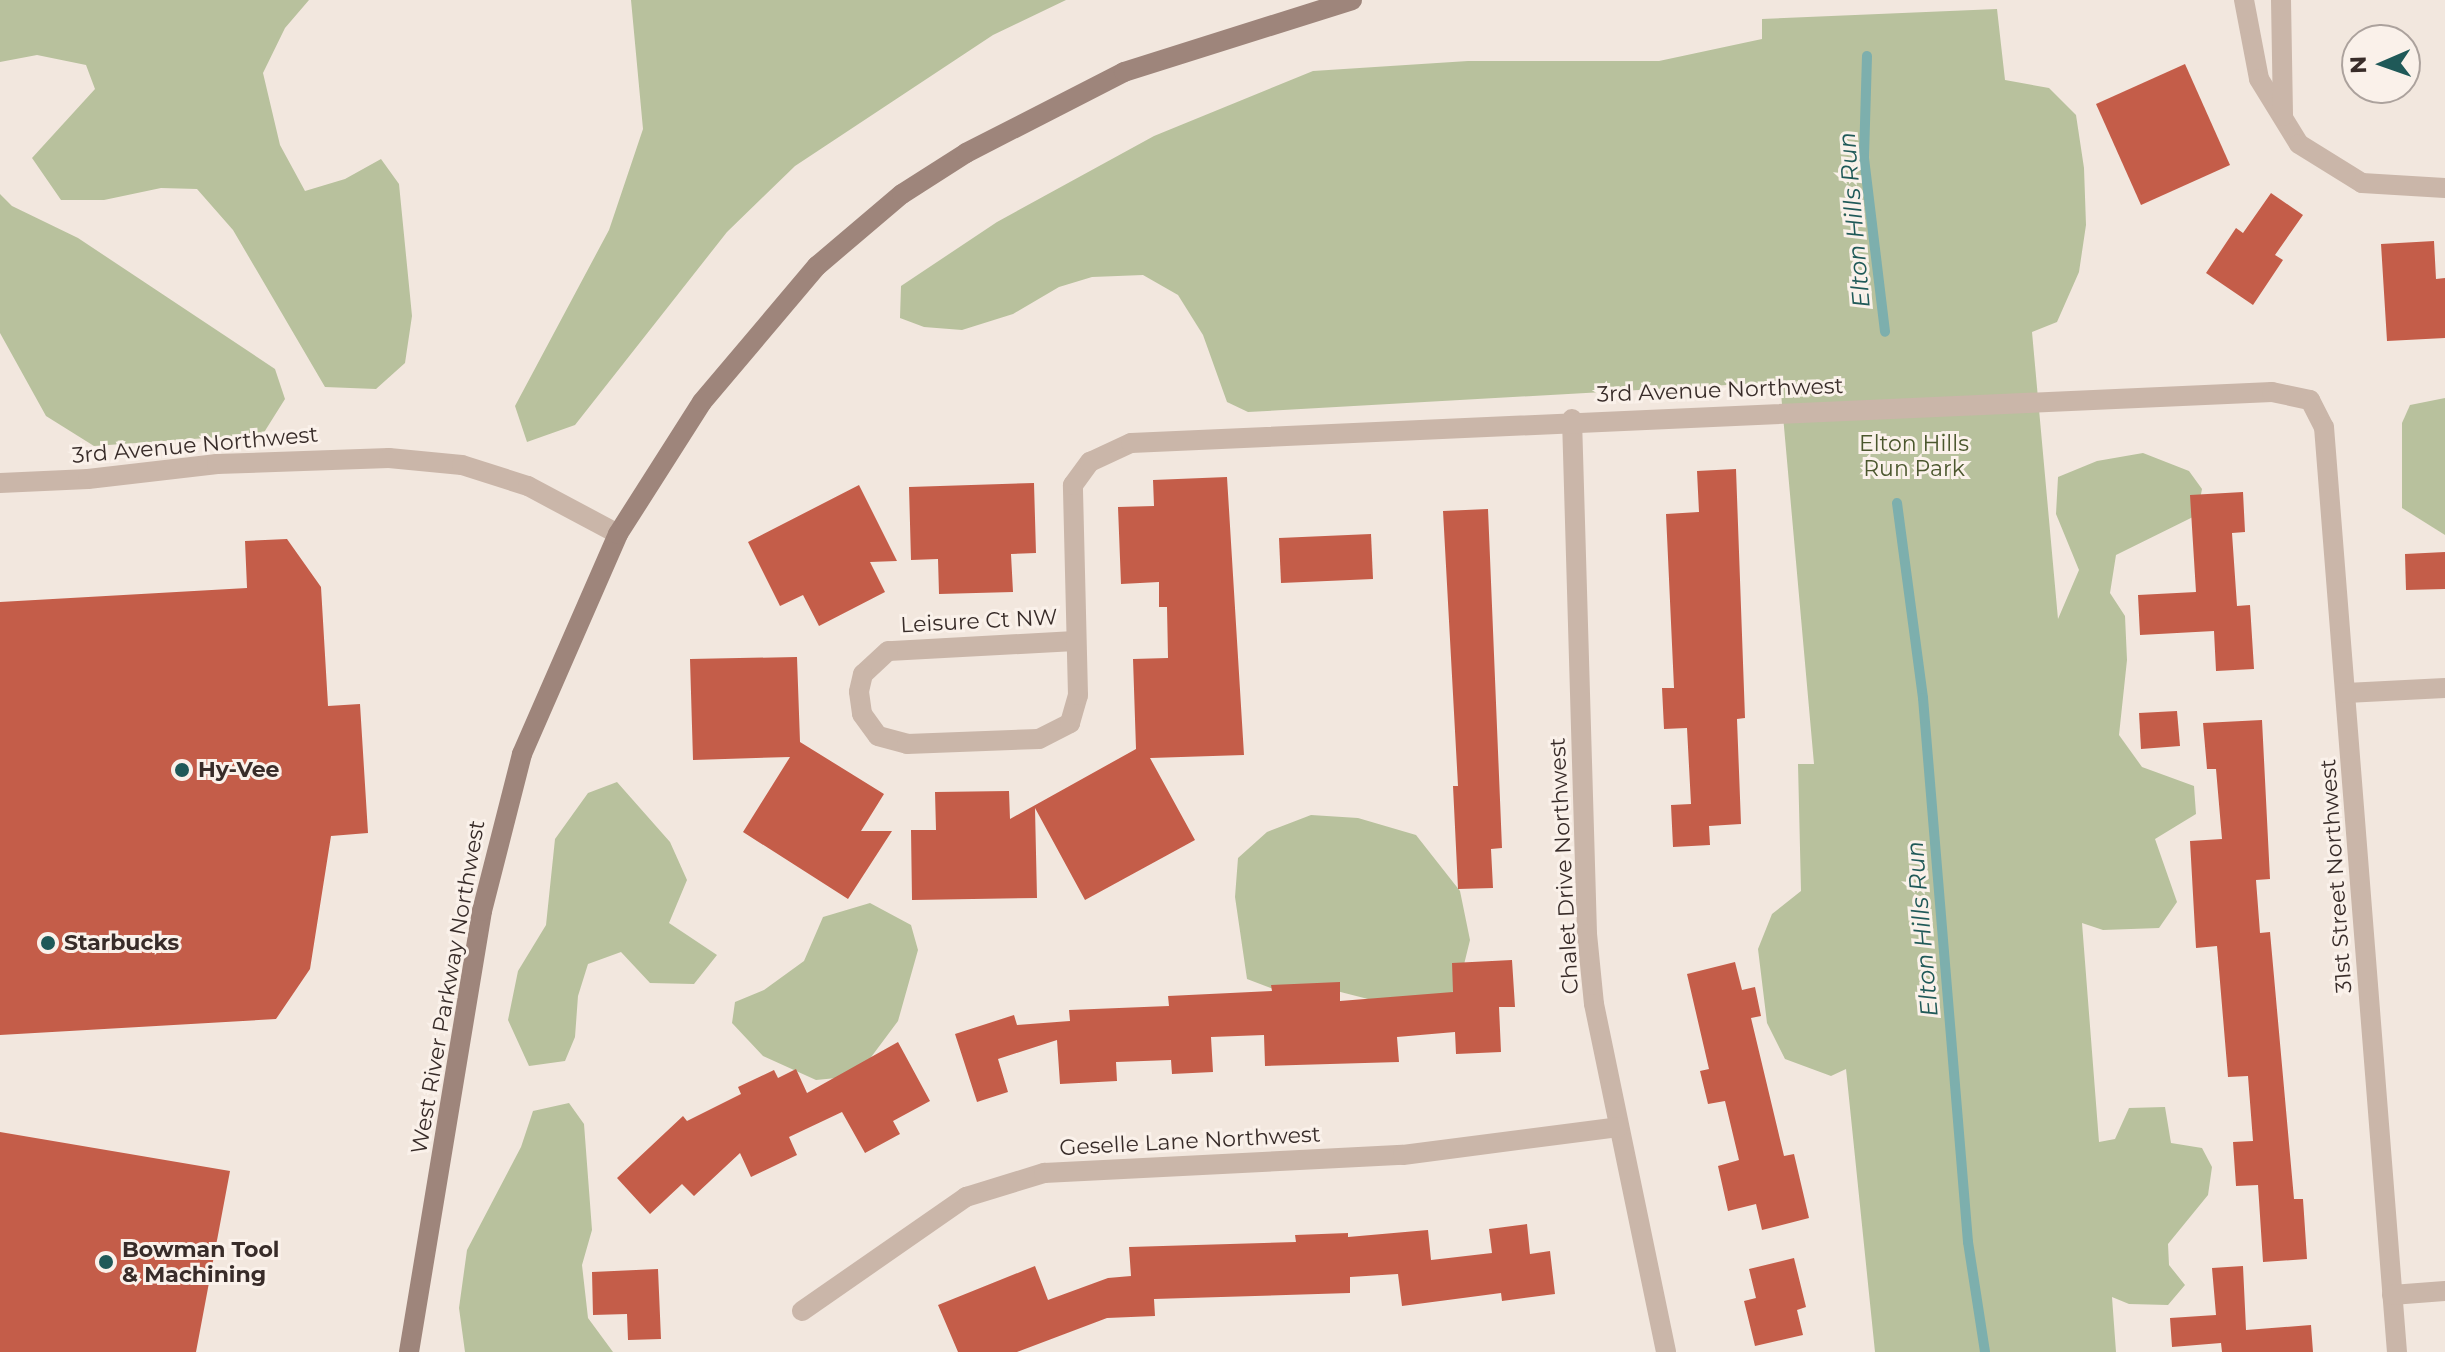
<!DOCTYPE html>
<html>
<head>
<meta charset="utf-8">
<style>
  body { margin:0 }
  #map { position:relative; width:2445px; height:1352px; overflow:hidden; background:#f2e7de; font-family:Montserrat,sans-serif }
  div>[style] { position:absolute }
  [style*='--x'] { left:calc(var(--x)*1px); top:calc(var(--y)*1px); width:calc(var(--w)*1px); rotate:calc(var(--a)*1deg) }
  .green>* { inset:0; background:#b8c19d }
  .stream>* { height:10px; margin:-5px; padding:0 5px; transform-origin:5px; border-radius:5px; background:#7dafad }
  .building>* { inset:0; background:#c45d49 }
  .minor>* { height:20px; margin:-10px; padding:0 10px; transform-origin:10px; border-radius:10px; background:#cab6a9 }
  .secondary>* { height:20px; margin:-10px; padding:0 10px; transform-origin:10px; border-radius:10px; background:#9e857b }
  .dots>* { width:22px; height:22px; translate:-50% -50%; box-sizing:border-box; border:4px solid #faf1ea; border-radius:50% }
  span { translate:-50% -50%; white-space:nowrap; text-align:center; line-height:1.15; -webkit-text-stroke:6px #faf1ea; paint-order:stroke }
  .street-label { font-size:22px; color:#382c29 }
  .park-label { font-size:22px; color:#4a562d }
  .poi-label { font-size:22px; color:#382c29; font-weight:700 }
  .left { translate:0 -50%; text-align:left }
  .water-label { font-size:24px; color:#1f5958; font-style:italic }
  .north { position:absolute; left:2341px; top:24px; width:80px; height:80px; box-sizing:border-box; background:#faf1ea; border:2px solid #aca29d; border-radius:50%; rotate:268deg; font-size:22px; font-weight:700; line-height:32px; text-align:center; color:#382c29 }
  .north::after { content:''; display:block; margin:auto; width:28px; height:36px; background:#1f5958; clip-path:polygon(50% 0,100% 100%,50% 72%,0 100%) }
</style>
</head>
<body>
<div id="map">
  <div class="green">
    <i style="clip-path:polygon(0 0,309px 0,285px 28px,263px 73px,280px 145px,305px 191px,345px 179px,381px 159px,399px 184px,412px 316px,405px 363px,376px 389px,325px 387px,233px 230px,197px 189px,161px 188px,104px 200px,61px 200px,32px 158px,95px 89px,86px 65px,37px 55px,0 62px)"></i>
    <i style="clip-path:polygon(631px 0,1066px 0,993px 35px,795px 166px,727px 232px,575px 425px,527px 442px,515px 406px,609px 230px,643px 129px)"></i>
    <i style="clip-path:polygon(1997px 9px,2005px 80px,2049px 88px,2076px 115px,2084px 168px,2086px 225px,2079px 272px,2057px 322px,2032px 332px,2058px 619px,2079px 570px,2056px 514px,2058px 477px,2097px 461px,2143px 453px,2189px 471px,2202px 489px,2197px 515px,2116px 555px,2110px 593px,2125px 616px,2127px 660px,2119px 735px,2142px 767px,2194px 786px,2196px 814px,2155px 839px,2177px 902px,2159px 928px,2103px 930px,2082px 923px,2099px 1142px,2115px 1139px,2129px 1108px,2165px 1107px,2171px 1143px,2202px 1148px,2212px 1167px,2208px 1195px,2168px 1244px,2169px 1265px,2185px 1285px,2168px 1305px,2129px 1304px,2112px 1297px,2116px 1352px,1875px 1352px,1846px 1069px,1831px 1076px,1785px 1059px,1767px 1023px,1758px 949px,1772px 914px,1801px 891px,1798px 764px,1814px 764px,1780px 382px,1248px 412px,1227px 402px,1203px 335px,1178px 295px,1143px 275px,1092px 277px,1059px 287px,1013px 314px,962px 330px,924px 327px,900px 318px,901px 286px,997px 222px,1154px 136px,1313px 71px,1468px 61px,1659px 61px,1762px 39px,1762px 19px)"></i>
    <i style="clip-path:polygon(0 194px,12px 206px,78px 238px,275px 369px,285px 399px,263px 434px,94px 446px,46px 416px,0 333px)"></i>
    <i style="clip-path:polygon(2445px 398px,2445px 535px,2402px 508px,2402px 423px,2410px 405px)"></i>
    <i style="clip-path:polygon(617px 782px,670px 842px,687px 880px,669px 923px,717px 955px,694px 984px,650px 983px,621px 952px,588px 964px,578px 996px,575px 1037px,565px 1061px,529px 1066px,508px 1020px,518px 971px,546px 925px,555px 839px,588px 793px)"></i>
    <i style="clip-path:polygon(1311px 815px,1358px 818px,1416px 835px,1460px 891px,1470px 940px,1459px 985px,1435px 1011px,1399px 1017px,1368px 999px,1317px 986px,1279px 991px,1247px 979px,1235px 897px,1238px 858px,1267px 832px)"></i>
    <i style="clip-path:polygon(870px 903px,911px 925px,918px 950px,898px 1021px,857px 1076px,816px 1080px,763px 1056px,732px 1023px,735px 1002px,764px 990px,804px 961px,823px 917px)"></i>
    <i style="clip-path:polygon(569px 1103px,584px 1124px,592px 1230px,582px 1265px,588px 1318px,613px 1352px,465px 1352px,459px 1308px,467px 1250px,521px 1147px,533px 1111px)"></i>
  </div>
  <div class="stream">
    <i style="--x:1867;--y:56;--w:102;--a:91.7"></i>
    <i style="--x:1864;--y:158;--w:175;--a:83.1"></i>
    <i style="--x:1897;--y:503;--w:197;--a:82.4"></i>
    <i style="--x:1923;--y:698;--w:546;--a:85.27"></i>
    <i style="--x:1968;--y:1242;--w:111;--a:81.2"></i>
  </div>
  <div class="building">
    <i style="clip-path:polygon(2185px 64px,2230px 165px,2141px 205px,2096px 104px)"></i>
    <i style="clip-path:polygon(2271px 193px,2303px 215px,2275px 255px,2283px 260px,2253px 305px,2206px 273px,2236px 228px,2243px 233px)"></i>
    <i style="clip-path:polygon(2434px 241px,2436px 279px,2445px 278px,2445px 338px,2387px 341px,2381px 244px)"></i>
    <i style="clip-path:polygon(1736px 469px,1745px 718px,1737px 719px,1741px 824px,1709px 826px,1710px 845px,1673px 847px,1671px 805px,1691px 804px,1687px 728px,1664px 729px,1662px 688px,1674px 688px,1666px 514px,1699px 512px,1697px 471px)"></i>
    <i style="clip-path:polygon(1227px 477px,1244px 755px,1150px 758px,1195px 840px,1085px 900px,1035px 808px,1037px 898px,912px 900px,911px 830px,936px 830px,935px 792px,1009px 791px,1010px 819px,1136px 749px,1133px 659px,1168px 658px,1167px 607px,1159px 607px,1159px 582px,1121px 584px,1118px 507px,1154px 506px,1153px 480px)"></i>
    <i style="clip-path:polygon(1034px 483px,1036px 553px,1011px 554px,1013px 592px,939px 594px,938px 559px,911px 560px,909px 487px)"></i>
    <i style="clip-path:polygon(859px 485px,897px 561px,870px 562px,885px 592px,819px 626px,803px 595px,780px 606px,748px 542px)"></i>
    <i style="clip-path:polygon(2243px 492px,2245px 532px,2232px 533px,2237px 606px,2250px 605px,2254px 669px,2216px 671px,2214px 631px,2140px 635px,2138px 595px,2196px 592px,2190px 495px)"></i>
    <i style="clip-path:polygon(1488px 509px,1502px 848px,1491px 849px,1493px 888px,1458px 889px,1453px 786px,1458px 786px,1443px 511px)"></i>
    <i style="clip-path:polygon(1371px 534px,1373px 579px,1281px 583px,1279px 538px)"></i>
    <i style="clip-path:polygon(287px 539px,321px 587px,328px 706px,360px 704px,368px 833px,331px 836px,310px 969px,276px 1019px,0 1035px,0 602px,247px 588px,245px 541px)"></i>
    <i style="clip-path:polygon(2445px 552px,2445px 589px,2406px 590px,2405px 554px)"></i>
    <i style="clip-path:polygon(797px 657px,800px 742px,884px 794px,861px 831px,892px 831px,848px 899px,743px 832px,790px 757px,693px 760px,690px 659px)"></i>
    <i style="clip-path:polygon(2177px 711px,2180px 746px,2141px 749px,2139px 713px)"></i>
    <i style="clip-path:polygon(2262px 720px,2270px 879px,2256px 880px,2260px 933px,2270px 932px,2294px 1199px,2303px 1199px,2307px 1259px,2263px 1262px,2258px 1185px,2236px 1186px,2233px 1142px,2253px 1141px,2248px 1076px,2228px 1077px,2217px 946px,2196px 948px,2190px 841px,2222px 839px,2216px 769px,2207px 769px,2203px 723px)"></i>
    <i style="clip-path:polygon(1512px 960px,1515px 1007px,1499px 1007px,1501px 1052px,1456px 1054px,1455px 1032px,1397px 1037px,1399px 1062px,1265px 1066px,1264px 1035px,1211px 1037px,1213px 1072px,1172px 1074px,1171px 1060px,1116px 1062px,1117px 1081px,1060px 1084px,1057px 1040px,998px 1059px,1008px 1092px,977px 1102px,955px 1034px,1014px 1015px,1017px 1025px,1070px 1021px,1069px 1010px,1169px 1006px,1168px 996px,1272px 991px,1271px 985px,1340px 982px,1340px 1001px,1453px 992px,1452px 963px)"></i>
    <i style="clip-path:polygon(1735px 962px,1742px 990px,1755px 987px,1761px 1016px,1751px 1018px,1784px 1156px,1794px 1154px,1809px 1218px,1762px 1230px,1756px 1204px,1728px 1211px,1718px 1166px,1739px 1160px,1725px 1101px,1708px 1104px,1700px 1071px,1709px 1069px,1687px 974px)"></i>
    <i style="clip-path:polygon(898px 1042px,930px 1101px,893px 1121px,900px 1134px,865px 1153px,842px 1112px,789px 1137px,797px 1155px,751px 1177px,740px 1153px,694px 1196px,682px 1184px,650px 1214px,617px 1178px,683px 1116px,687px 1121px,741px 1094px,738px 1087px,774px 1070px,778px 1078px,796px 1069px,807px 1093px)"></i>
    <i style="clip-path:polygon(0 1132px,230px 1171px,196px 1352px,0 1352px)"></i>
    <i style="clip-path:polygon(1527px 1224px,1530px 1254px,1550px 1251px,1555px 1294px,1502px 1301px,1501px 1293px,1402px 1306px,1398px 1274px,1350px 1277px,1350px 1293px,1154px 1299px,1155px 1316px,1107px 1318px,1017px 1352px,958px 1352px,938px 1305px,1035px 1266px,1048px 1300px,1108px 1278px,1131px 1276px,1129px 1247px,1296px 1242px,1295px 1235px,1348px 1233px,1348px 1237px,1428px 1230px,1431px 1260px,1492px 1253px,1489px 1229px)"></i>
    <i style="clip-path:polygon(1794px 1258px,1806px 1307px,1797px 1310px,1803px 1335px,1755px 1346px,1744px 1301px,1756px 1298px,1749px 1269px)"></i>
    <i style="clip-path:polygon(2243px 1266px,2246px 1330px,2311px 1325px,2313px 1352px,2222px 1352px,2221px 1343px,2172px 1347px,2170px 1318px,2216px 1315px,2212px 1268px)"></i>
    <i style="clip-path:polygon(658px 1269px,661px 1339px,628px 1340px,627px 1314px,593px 1315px,592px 1272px)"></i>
  </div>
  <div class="minor">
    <i style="--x:2244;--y:0;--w:80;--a:79.2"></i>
    <i style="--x:2259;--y:79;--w:76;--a:58.4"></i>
    <i style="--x:2299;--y:144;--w:74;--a:31.8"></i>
    <i style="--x:2362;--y:183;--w:83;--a:3.4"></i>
    <i style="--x:2281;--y:0;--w:116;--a:89"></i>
    <i style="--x:1572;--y:419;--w:515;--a:88.33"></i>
    <i style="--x:1587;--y:934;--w:70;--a:84.3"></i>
    <i style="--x:1594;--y:1004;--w:355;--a:78.3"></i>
    <i style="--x:0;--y:483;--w:88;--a:-2.6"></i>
    <i style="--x:88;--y:479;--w:130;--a:-6.6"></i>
    <i style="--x:217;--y:464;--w:172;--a:-2"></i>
    <i style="--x:389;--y:458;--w:73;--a:5.5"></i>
    <i style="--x:462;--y:465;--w:69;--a:17.7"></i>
    <i style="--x:528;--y:486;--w:102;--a:28.1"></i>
    <i style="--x:1075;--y:641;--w:187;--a:176.9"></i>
    <i style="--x:888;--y:651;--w:34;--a:137"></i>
    <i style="--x:863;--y:674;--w:18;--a:103"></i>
    <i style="--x:859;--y:692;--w:22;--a:82"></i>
    <i style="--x:862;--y:714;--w:27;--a:54"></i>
    <i style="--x:878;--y:736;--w:30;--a:15"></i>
    <i style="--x:907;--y:744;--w:132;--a:-2.2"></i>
    <i style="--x:1039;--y:739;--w:35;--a:-27"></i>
    <i style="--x:1070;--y:723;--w:29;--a:-74"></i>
    <i style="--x:1078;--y:695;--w:210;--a:-91.4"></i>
    <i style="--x:1073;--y:485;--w:29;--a:-54"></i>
    <i style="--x:1090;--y:462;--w:45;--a:-24.9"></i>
    <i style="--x:1131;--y:443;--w:1142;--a:-2.56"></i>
    <i style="--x:2272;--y:392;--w:39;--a:12"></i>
    <i style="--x:2310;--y:400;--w:30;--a:63"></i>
    <i style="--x:2324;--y:427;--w:928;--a:85.49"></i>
    <i style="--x:2346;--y:693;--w:99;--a:-2.9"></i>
    <i style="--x:2392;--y:1295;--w:53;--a:-4.3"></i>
    <i style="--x:802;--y:1311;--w:200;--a:-34.8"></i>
    <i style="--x:966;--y:1197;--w:82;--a:-17.1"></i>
    <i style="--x:1044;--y:1173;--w:359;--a:-2.9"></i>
    <i style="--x:1403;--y:1155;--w:217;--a:-7.4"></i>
  </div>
  <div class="secondary">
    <i style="--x:409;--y:1352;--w:447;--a:-80.6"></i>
    <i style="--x:482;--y:911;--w:162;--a:-75.7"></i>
    <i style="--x:522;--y:754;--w:240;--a:-66.4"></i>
    <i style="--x:618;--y:534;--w:156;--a:-57.5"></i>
    <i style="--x:702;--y:402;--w:178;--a:-49.8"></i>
    <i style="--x:817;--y:266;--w:111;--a:-40.3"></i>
    <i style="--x:902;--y:194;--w:76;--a:-32.6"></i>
    <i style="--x:966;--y:153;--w:178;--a:-27.1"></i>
    <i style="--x:1124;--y:72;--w:239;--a:-17.5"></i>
  </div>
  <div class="dots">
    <i style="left:182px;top:770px;background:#1f5958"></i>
    <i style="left:48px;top:943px;background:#1f5958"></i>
    <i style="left:106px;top:1262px;background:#1f5958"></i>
  </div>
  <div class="street-label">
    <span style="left:1720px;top:390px;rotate:-2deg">3rd Avenue Northwest</span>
    <span style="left:195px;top:445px;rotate:-5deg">3rd Avenue Northwest</span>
    <span style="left:979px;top:621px;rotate:-3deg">Leisure Ct NW</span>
    <span style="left:1564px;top:866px;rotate:-93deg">Chalet Drive Northwest</span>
    <span style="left:2336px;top:876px;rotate:-94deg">31st Street Northwest</span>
    <span style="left:448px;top:987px;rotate:-80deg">West River Parkway Northwest</span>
    <span style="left:1190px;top:1141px;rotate:-3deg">Geselle Lane Northwest</span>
  </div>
  <div class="park-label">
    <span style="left:1914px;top:456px">Elton Hills<br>Run Park</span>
  </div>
  <div class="poi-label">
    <span class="left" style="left:198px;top:770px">Hy-Vee</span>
    <span class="left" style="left:64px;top:943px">Starbucks</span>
    <span class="left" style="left:122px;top:1262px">Bowman Tool<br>&amp; Machining</span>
  </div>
  <div class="water-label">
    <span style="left:1854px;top:220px;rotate:-95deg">Elton Hills Run</span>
    <span style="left:1922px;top:929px;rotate:-95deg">Elton Hills Run</span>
  </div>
  <div class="north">N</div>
</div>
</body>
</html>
